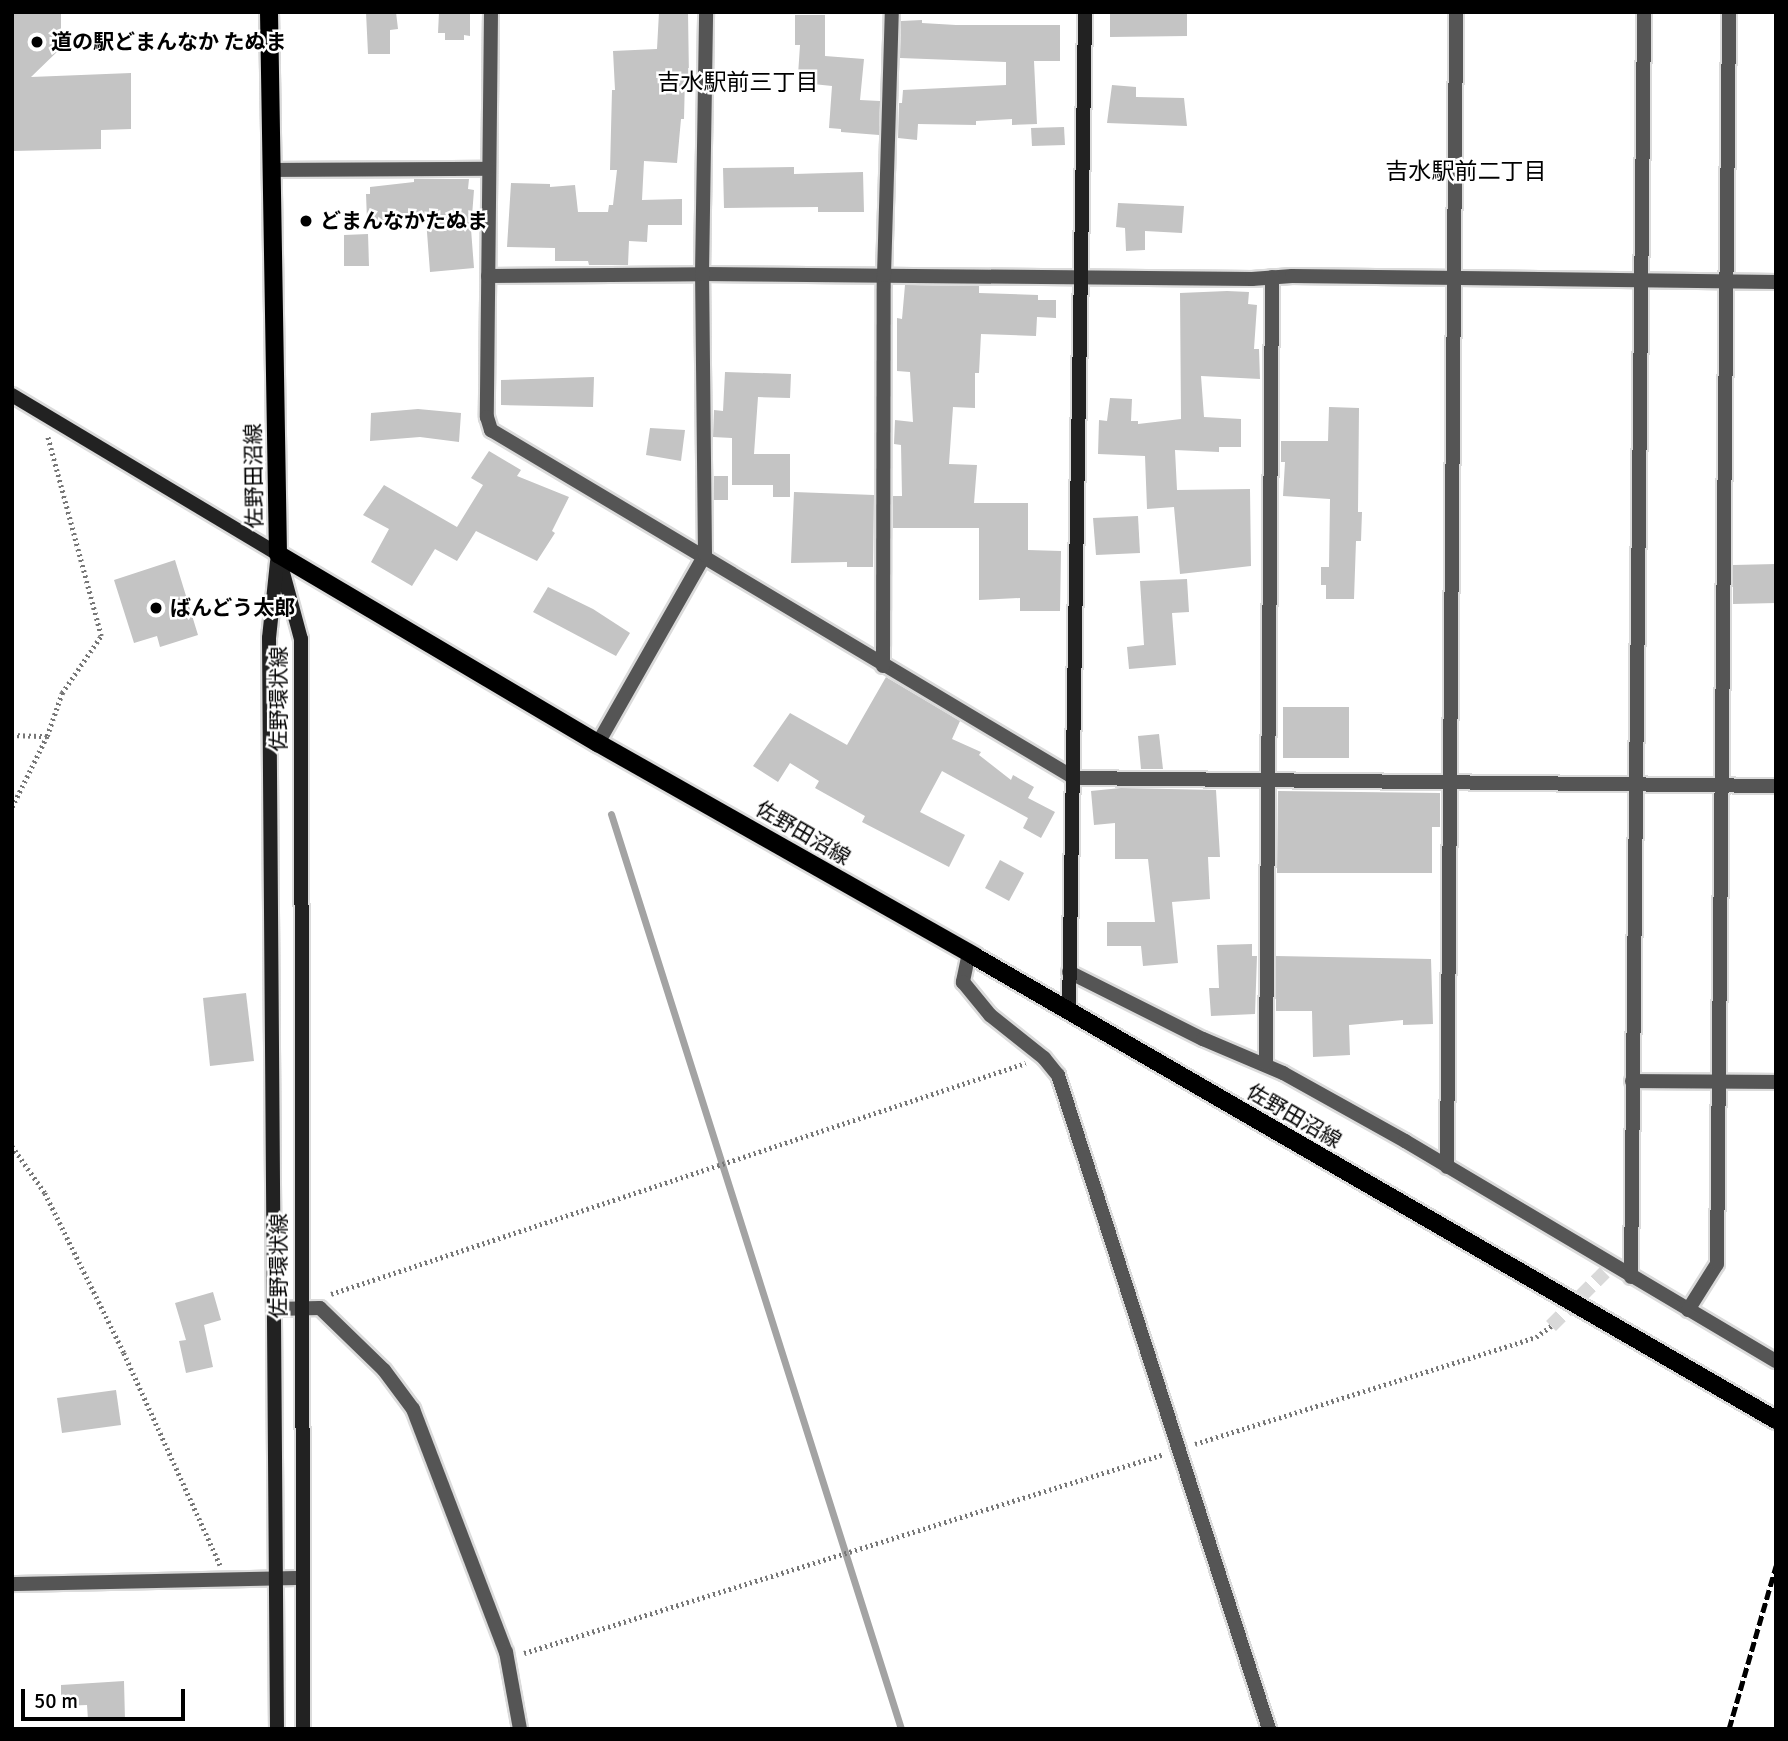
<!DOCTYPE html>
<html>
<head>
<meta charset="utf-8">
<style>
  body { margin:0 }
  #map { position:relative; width:1788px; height:1741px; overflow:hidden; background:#fff; font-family:Signika,"Noto Sans JP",sans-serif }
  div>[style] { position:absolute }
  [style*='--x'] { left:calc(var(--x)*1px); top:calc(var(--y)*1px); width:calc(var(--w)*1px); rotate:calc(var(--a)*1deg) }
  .stream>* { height:7px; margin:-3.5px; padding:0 3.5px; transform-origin:3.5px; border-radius:3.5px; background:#a3a3a3 }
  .building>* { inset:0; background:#c4c4c4 }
  .street-tunnel>* { height:14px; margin-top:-7px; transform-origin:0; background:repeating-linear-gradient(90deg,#d9d9d9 0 14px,transparent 0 21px) }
  .path>* { height:4.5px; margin-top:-2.25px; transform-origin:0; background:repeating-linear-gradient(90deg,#777 0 2px,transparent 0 5.5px) }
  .roads { filter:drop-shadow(2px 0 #dbdbdb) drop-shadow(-2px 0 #dbdbdb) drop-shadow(0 2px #dbdbdb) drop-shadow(0 -2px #dbdbdb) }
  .street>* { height:14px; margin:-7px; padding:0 7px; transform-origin:7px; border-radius:7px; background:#555 }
  .secondary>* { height:14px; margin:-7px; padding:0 7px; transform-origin:7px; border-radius:7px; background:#222 }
  .primary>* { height:18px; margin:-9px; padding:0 9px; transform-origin:9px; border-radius:9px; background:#000 }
  .rail>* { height:5px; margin-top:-2.5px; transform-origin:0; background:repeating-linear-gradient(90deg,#000 0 10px,transparent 0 13.5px) }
  .dots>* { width:19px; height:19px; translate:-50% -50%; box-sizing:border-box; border:4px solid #fff; border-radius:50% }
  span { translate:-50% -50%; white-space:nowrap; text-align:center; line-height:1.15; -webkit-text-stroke:5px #fff; paint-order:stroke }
  .poi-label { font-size:21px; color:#000; font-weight:700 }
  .left { translate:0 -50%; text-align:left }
  .street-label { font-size:21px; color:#000 }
  .neighbourhood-label { font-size:23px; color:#000 }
  .frame { position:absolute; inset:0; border:14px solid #000; pointer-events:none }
  .scale { position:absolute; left:21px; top:1689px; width:164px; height:32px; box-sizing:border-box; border:4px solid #000; border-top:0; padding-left:9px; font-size:21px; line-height:24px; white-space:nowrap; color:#000; -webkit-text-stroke:5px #fff; paint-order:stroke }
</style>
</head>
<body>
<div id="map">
  <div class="stream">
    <i style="--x:611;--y:814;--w:960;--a:72.41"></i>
  </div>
  <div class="building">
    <i style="clip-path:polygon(12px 12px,61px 12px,61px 48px,31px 77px,131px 73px,131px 129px,101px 130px,101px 149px,12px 151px)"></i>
    <i style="clip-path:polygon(366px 12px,396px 12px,398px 29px,390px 30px,390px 54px,368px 54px)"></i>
    <i style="clip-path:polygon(439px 12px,470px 12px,470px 36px,464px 35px,464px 40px,445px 40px,445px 33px,438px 33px)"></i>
    <i style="clip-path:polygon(659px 12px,688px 12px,689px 78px,685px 77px,684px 119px,681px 119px,677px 163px,644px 161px,642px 200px,682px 199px,682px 225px,648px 225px,647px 242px,629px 241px,628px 265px,589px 265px,588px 261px,555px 261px,555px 248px,507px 247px,511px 183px,550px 184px,550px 187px,575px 185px,578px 212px,608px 212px,609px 205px,613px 205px,617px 170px,610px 170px,612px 90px,615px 90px,613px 51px,657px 49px)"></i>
    <i style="clip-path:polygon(1110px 12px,1187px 12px,1187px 36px,1110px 37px)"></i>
    <i style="clip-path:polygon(795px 15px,825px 15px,825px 56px,864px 59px,860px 100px,880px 101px,879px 135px,841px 132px,841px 129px,829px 128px,832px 86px,813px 84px,814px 80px,803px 80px,804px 75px,798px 75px,800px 45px,795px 45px)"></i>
    <i style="clip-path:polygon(922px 20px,922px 23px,956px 25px,1060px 25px,1060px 61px,1034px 61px,1037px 124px,1012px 125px,1012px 119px,976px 121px,976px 125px,918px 124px,917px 140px,898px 138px,899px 103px,902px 103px,903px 90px,1006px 85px,1006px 62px,900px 58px,901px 21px)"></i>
    <i style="clip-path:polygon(1112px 85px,1136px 87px,1136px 97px,1184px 98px,1187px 126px,1107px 123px)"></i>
    <i style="clip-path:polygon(1064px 127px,1065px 145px,1032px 146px,1031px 128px)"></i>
    <i style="clip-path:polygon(794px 167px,794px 174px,863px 172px,864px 212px,818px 212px,818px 207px,724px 208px,723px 168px)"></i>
    <i style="clip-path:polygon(414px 179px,469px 179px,468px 189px,474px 190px,471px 229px,474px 268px,430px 272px,426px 219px,367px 220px,366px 194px,370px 194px,370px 187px,414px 182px)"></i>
    <i style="clip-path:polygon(1118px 203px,1184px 206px,1182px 233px,1145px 231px,1145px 250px,1126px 251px,1125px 228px,1116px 227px)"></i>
    <i style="clip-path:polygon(368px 234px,369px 266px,344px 266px,344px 235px)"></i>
    <i style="clip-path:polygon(905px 285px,979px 286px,979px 293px,1038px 295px,1038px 300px,1056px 300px,1056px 318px,1037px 317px,1036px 336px,981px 334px,979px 373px,975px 373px,975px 408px,953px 407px,949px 464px,977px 465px,974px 503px,1028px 503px,1028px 550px,1061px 551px,1060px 611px,1020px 611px,1020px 598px,979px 600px,979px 528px,893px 528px,893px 496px,902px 496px,901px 445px,894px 444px,895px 420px,913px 422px,910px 372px,897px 371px,897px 318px,902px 319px)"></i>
    <i style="clip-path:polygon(1227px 291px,1249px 292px,1248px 304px,1257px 305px,1254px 349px,1259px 349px,1260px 379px,1201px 376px,1204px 417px,1241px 419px,1241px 447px,1219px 447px,1219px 452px,1175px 450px,1177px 490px,1250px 489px,1251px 566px,1180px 574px,1174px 507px,1147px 509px,1145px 456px,1098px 454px,1099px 420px,1107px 421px,1110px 398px,1132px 399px,1131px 421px,1138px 421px,1138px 424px,1181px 419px,1180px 293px)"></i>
    <i style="clip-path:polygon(725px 372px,791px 374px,790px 398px,758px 397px,754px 454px,790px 454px,790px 497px,773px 497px,773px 485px,732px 485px,732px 438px,713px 437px,714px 410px,723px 411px)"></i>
    <i style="clip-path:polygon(594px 377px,593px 407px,501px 405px,501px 380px)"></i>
    <i style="clip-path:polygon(1329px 407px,1359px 408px,1358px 512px,1362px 512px,1361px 541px,1356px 541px,1354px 599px,1326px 599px,1326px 585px,1321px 585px,1321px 567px,1329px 567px,1330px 499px,1283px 496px,1285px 462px,1281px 462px,1281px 441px,1328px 441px)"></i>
    <i style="clip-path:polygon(418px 409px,461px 413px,459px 442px,420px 437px,370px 441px,371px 413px)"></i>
    <i style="clip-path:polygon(650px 428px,685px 430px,681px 461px,646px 455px)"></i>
    <i style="clip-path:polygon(489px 451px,521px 470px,517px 476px,569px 497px,552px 531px,555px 533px,537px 561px,476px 531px,457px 561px,435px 549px,412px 586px,371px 562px,389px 529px,363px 515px,384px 485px,457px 527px,483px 485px,471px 478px)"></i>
    <i style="clip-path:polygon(714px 476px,728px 476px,728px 500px,714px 500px)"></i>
    <i style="clip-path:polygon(794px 492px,874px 495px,873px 567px,847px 567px,847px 562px,791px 563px)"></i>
    <i style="clip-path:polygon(1138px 516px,1140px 553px,1096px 555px,1093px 518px)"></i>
    <i style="clip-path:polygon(175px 560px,198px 635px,160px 647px,157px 636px,134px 643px,114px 580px)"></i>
    <i style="clip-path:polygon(1776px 564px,1776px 603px,1733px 604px,1733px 565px)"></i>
    <i style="clip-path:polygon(1187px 579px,1189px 612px,1172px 613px,1176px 665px,1129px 669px,1127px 647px,1144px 645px,1140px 581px)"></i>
    <i style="clip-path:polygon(548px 587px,593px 609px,630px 633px,616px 656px,533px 612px)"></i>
    <i style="clip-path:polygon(886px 677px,960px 721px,952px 739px,981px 752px,979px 755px,1011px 780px,1013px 775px,1034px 787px,1028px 798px,1055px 812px,1041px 838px,1023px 828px,1028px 818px,942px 771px,920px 812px,965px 835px,949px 867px,862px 822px,865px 816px,815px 788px,819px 781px,790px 763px,778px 782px,753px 766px,790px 713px,847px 745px)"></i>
    <i style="clip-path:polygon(1283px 707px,1349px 707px,1349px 758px,1283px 758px)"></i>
    <i style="clip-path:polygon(1159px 734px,1163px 769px,1141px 769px,1138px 736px)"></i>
    <i style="clip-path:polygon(1121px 788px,1216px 790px,1220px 857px,1208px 857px,1210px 899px,1172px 902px,1178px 963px,1143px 966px,1141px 946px,1107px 946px,1107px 922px,1155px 922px,1148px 859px,1115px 859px,1115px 823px,1094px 825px,1091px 791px)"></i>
    <i style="clip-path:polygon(1278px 791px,1440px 793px,1440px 827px,1432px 827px,1432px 873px,1277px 873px)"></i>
    <i style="clip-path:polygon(1000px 860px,1024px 873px,1009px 901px,985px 888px)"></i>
    <i style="clip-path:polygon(1252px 944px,1252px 956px,1257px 956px,1255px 1014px,1211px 1016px,1209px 988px,1219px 988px,1217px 945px)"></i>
    <i style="clip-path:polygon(1276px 956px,1431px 959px,1433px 1024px,1403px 1025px,1403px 1020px,1349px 1025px,1350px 1055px,1313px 1057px,1312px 1011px,1276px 1011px)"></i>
    <i style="clip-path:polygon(246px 993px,254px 1061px,210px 1066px,203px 998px)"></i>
    <i style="clip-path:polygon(213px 1292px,221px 1320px,204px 1325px,213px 1367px,186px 1373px,179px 1341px,186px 1340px,175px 1303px)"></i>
    <i style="clip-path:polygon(116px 1390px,121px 1425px,62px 1433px,57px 1398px)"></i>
    <i style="clip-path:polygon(124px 1681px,125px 1720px,88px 1720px,87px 1705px,61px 1706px,61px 1685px)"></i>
  </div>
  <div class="street-tunnel">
    <i style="--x:1551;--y:1326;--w:76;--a:-45"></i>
  </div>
  <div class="path">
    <i style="--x:12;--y:735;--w:35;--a:2"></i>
    <i style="--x:12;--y:807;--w:79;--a:-63.8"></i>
    <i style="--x:47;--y:736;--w:46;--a:-70.8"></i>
    <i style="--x:62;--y:693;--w:69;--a:-55.6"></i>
    <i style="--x:101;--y:636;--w:208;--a:-105"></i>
    <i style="--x:12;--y:1146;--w:57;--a:54.9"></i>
    <i style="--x:45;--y:1193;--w:178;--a:63.7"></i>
    <i style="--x:124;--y:1353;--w:233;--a:65.6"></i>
    <i style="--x:331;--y:1294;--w:732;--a:-18.39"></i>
    <i style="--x:1195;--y:1444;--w:357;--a:-17.4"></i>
    <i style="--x:1536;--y:1337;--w:19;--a:-36"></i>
    <i style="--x:524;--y:1653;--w:670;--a:-17.27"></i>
  </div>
  <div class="roads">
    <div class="street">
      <i style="--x:491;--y:12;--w:405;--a:90.6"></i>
      <i style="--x:487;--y:417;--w:14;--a:73"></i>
      <i style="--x:491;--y:430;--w:675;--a:30.82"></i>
      <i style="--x:272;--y:170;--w:217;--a:-0.3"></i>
      <i style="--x:488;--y:276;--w:214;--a:-0.5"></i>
      <i style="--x:702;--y:274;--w:550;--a:0.52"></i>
      <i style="--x:1252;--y:279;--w:40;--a:-4.3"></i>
      <i style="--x:1292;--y:276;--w:484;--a:0.7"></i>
      <i style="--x:883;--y:666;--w:391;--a:-89.9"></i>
      <i style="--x:884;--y:275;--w:263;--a:-88.3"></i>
      <i style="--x:598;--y:743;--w:216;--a:-60.4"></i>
      <i style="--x:705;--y:555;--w:281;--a:-90.6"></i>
      <i style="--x:702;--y:274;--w:262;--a:-89.1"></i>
      <i style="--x:1072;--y:778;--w:704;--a:0.65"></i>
      <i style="--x:969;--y:953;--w:30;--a:102"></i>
      <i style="--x:963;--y:982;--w:43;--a:50.7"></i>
      <i style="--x:990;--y:1015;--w:69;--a:38.5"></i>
      <i style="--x:1044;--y:1058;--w:22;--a:51"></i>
      <i style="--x:1058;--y:1075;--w:687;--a:72.12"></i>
      <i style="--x:1069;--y:972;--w:150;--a:26.6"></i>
      <i style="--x:1203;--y:1039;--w:87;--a:23"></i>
      <i style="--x:1283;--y:1073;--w:140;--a:29.1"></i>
      <i style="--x:1405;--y:1141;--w:431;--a:30.7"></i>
      <i style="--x:1266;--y:1064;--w:787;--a:-89.56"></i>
      <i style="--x:1632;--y:1081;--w:144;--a:0.4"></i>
      <i style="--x:1447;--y:1167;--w:1155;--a:-89.55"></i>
      <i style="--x:1631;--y:1277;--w:1265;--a:-89.41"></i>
      <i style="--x:274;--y:1309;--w:46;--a:-1.2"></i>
      <i style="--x:320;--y:1308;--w:89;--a:44.1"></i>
      <i style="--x:384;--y:1370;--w:49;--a:53.4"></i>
      <i style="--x:413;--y:1409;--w:260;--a:69.1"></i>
      <i style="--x:506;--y:1652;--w:78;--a:79.7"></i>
      <i style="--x:1688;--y:1310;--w:54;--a:-57.8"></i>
      <i style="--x:1717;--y:1264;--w:1252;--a:-89.45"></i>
      <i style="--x:12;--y:1584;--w:289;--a:-1.2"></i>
    </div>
    <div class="secondary">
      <i style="--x:12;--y:395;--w:310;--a:30.9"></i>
      <i style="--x:278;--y:554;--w:88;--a:74.9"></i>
      <i style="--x:301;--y:639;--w:1090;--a:89.89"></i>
      <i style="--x:277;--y:562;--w:76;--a:96"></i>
      <i style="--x:269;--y:638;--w:1091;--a:89.58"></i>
      <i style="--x:1069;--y:1012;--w:1000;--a:-89.08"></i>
    </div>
    <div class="primary">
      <i style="--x:269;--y:12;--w:542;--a:89.05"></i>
      <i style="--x:278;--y:554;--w:372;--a:30.6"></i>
      <i style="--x:598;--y:743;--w:432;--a:29.5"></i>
      <i style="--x:974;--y:956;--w:927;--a:30.05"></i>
    </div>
  </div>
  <div class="rail">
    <i style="--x:1729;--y:1729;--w:170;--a:-73.9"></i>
  </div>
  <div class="dots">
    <i style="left:37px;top:42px;background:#000"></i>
    <i style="left:306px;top:221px;background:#000"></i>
    <i style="left:156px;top:608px;background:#000"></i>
  </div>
  <div class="poi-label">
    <span class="left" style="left:51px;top:42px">道の駅どまんなか たぬま</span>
    <span class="left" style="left:320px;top:221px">どまんなかたぬま</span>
    <span class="left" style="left:170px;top:608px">ばんどう太郎</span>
  </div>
  <div class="street-label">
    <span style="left:254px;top:476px;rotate:-91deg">佐野田沼線</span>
    <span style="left:279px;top:699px;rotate:-90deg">佐野環状線</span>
    <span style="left:803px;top:833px;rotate:30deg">佐野田沼線</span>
    <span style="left:1294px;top:1116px;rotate:30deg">佐野田沼線</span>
    <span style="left:279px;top:1266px;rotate:-90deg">佐野環状線</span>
  </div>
  <div class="neighbourhood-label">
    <span style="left:738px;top:83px">吉水駅前三丁目</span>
    <span style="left:1466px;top:172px">吉水駅前二丁目</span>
  </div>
  <div class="frame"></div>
  <div class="scale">50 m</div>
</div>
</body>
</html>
